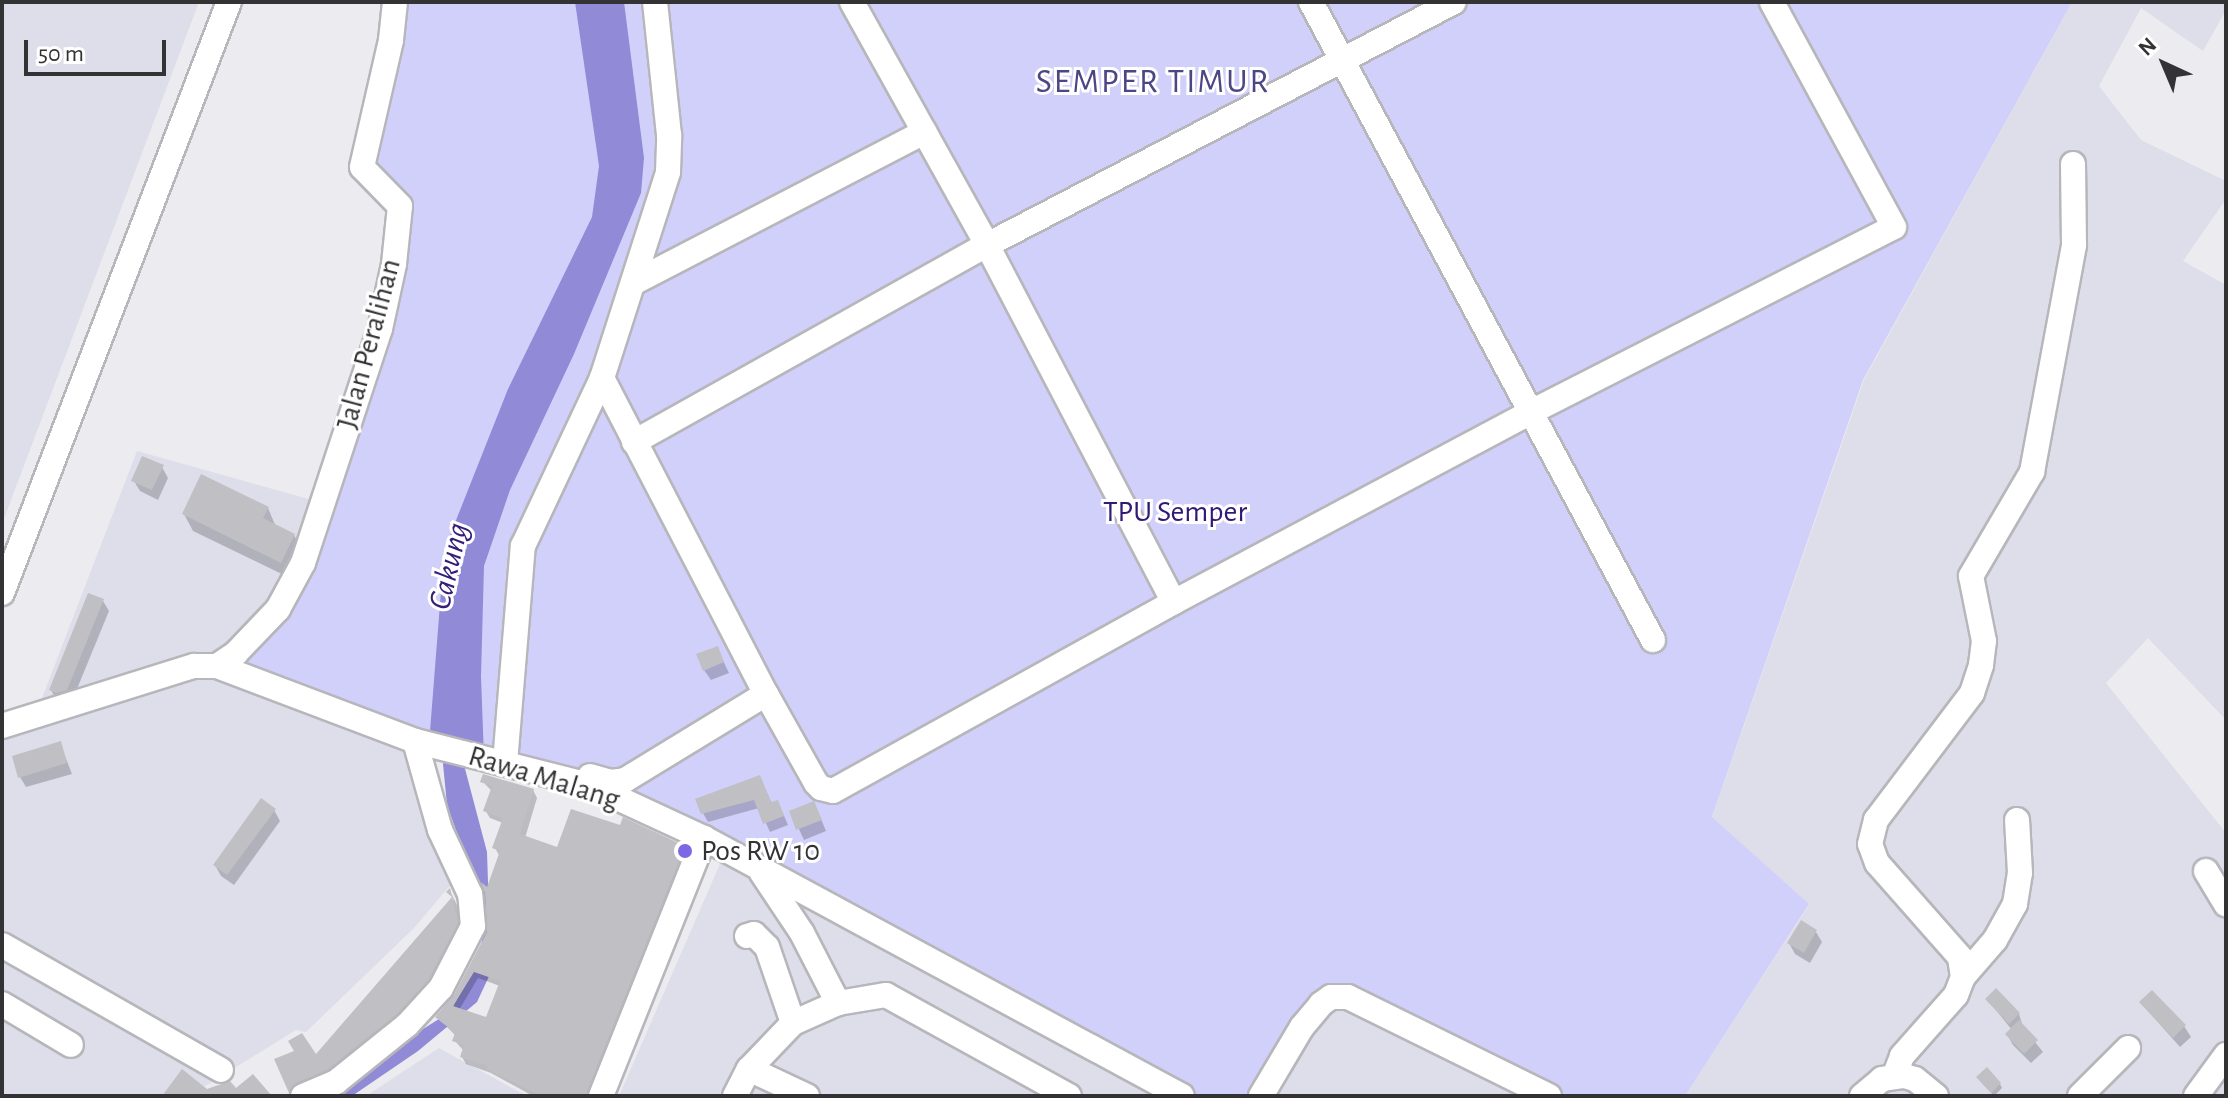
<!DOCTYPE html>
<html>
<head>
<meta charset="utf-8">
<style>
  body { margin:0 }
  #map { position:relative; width:2228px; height:1098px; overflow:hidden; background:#ebebf0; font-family:"Alegreya Sans",sans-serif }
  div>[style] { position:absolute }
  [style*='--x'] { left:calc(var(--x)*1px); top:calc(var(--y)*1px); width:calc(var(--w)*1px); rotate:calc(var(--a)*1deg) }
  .built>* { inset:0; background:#dedeea }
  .green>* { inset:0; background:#d1d0fa }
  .water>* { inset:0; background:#908ad7 }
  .shadow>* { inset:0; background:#0003 }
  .building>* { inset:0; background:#bfbfc4 }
  .roads { filter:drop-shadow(2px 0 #b6b6bb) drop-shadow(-2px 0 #b6b6bb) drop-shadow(0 2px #b6b6bb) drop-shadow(0 -2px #b6b6bb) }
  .minor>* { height:24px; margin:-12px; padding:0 12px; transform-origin:12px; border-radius:12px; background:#fff }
  .dots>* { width:22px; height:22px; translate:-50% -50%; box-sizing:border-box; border:4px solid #fff; border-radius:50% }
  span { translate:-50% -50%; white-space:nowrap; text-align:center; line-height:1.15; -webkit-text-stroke:6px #fff; paint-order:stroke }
  .street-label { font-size:30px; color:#333335 }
  .park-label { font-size:30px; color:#301a74 }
  .poi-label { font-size:30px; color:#333335 }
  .left { translate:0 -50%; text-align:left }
  .water-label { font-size:32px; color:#331e78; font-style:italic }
  .quarter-label { font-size:34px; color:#4d4684; letter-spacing:2px }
  .frame { position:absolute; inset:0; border:4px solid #333335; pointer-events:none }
  .north { position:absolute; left:2124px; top:24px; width:80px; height:80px; -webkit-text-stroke:6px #fff; paint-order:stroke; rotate:316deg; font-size:22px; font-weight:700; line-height:32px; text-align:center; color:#333335 }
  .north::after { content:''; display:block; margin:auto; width:28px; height:36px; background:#333335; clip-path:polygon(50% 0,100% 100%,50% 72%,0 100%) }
  .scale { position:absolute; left:24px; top:40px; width:142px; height:36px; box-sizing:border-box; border:4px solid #333335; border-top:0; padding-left:10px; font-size:24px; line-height:28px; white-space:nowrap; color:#333335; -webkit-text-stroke:6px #fff; paint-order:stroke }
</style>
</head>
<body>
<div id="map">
  <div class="built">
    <i style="clip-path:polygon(2px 2px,199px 2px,2px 524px)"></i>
    <i style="clip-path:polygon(2072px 2px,2226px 2px,2226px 10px,2203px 51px,2141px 8px,2099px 86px,2141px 140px,2226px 181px,2226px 199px,2183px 261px,2226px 285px,2226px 720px,2148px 638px,2106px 683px,2226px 833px,2226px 1096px,1685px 1096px,1809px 905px,1712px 818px,1864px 380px)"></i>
    <i style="clip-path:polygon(137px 451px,323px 503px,415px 741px,454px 881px,414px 928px,306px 1032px,296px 1030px,189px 1096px,2px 1096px,2px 728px,34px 719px)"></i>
    <i style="clip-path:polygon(726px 850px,1184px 1096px,619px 1096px)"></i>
    <i style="clip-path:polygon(1331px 997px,1543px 1096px,1261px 1096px)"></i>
    <i style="clip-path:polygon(439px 1048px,527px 1096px,366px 1096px)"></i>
  </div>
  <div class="green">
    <i style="clip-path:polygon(395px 2px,2072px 2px,1863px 380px,1712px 817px,1809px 904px,1685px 1096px,1543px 1096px,1331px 997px,1261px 1096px,1184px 1096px,585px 784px,217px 666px,278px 609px,380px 329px,400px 207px,362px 167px)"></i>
  </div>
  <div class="water">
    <i style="clip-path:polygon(575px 2px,624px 2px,644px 158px,641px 193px,574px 354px,510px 490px,484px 566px,481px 676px,484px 758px,429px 744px,441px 591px,449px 538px,508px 389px,592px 217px,599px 166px)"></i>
    <i style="clip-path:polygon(449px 753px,464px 765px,487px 852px,491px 972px,477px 1002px,418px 1051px,352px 1096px,317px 1096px,450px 1012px,482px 954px,481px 900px,447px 805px,443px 764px)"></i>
  </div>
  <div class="shadow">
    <i style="clip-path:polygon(162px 467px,168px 478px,158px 500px,140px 491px,134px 481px)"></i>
    <i style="clip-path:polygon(268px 508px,276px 527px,294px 535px,303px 552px,290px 578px,193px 531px,184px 514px)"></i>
    <i style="clip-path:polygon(103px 601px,109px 611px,72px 701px,57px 701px,51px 690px)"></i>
    <i style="clip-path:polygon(717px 648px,729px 673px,711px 680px,704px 670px)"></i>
    <i style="clip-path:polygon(60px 743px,72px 774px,26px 787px,20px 777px)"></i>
    <i style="clip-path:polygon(760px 777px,772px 804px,782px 811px,788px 825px,770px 832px,759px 808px,708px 822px,703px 813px)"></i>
    <i style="clip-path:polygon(evenodd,483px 782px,533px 790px,537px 798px,525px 838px,559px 850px,683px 847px,688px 855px,592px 1096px,533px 1096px,491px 1073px,466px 1064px,462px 1057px,464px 1051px,455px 1041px,456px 1036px,437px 1017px,456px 996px,488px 933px,488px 891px,499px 855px,495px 848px,503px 823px,490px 818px,485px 810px,492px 791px,483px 782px,478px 978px,500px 986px,488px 1020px,459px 1010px,478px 978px)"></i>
    <i style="clip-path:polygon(274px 810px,280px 821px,234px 885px,221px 876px,215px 865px)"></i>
    <i style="clip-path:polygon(791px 812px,819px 814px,826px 831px,804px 840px)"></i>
    <i style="clip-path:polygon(450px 891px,460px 911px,463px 935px,402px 1025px,293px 1096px,277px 1060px,316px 1057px,453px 900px)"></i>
    <i style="clip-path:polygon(1816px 932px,1822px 942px,1810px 963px,1795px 954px,1789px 943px)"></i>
    <i style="clip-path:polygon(1996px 990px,2019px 1014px,2023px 1027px,2043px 1052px,2031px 1063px,2013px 1045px,2007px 1034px,2012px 1030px,1987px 999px)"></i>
    <i style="clip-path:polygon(2141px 1003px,2184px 1026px,2191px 1037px,2180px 1047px)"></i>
    <i style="clip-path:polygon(1981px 1082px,2000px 1084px,2002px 1088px,1994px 1096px)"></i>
  </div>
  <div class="building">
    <i style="clip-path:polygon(142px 456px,164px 465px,152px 490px,131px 481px)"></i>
    <i style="clip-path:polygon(201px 474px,269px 507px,263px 518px,295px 534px,281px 563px,182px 514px)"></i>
    <i style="clip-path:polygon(88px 593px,104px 599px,67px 690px,56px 693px,49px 690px)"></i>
    <i style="clip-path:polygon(718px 646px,724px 662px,703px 671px,696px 654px)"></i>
    <i style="clip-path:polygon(61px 741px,67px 763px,18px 778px,12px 756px)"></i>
    <i style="clip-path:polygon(evenodd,483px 774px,534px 789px,520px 834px,557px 847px,571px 809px,620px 825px,623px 817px,685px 846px,586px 1096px,542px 1096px,486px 1069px,488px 1066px,460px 1057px,464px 1045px,452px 1041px,455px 1033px,435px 1017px,454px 995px,487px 932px,485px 893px,481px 882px,487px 887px,500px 851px,492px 848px,503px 818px,483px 811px,492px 786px,480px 782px,483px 774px,474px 972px,500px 981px,486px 1017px,453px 1006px,474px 972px)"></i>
    <i style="clip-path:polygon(760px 775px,771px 802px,778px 800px,784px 816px,763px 824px,754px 800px,701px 814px,695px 799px)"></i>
    <i style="clip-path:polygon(261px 798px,276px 809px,227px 875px,213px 865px)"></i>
    <i style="clip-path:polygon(814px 801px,822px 820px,796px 830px,789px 811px)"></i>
    <i style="clip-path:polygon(450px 888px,458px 923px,429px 979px,397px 1014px,328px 1069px,296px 1083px,289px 1093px,274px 1059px,294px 1051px,288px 1041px,302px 1033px,316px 1054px,452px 897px,446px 892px)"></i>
    <i style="clip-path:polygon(1801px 920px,1817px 930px,1804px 953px,1787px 943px)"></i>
    <i style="clip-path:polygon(1996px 988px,2020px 1013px,2009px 1024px,1985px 999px)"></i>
    <i style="clip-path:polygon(2152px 990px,2186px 1025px,2173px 1038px,2139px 1002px)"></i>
    <i style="clip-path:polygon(2019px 1020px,2038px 1040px,2024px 1054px,2005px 1034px)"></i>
    <i style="clip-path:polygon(1987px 1067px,2001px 1083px,1991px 1093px,1976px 1077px)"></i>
    <i style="clip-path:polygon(182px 1069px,207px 1089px,230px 1081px,236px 1088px,253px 1074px,272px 1096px,162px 1096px)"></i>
  </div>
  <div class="roads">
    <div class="minor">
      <i style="--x:852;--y:2;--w:278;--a:60.9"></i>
      <i style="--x:987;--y:245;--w:403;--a:62.4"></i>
      <i style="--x:1311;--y:2;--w:724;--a:61.81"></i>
      <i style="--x:635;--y:282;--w:326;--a:-27.4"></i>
      <i style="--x:602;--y:378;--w:356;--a:62.6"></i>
      <i style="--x:766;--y:694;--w:102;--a:60.7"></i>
      <i style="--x:816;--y:783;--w:7;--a:45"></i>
      <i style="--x:821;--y:788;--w:12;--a:14"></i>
      <i style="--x:833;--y:791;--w:390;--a:-29"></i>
      <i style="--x:1174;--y:602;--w:404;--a:-28"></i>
      <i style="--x:1531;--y:412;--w:407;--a:-27"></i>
      <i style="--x:1894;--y:227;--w:256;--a:-118.5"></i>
      <i style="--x:634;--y:442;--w:404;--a:-29.2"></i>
      <i style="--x:987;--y:245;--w:526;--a:-27.49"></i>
      <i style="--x:2;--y:593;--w:633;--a:-68.99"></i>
      <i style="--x:217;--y:666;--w:23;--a:-34"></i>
      <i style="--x:236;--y:653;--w:61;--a:-46.3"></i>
      <i style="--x:278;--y:609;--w:52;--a:-61.5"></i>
      <i style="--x:303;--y:563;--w:246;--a:-71.8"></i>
      <i style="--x:380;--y:329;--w:66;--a:-77.8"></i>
      <i style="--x:394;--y:264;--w:58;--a:-84.1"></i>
      <i style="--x:400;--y:206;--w:54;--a:-134.3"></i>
      <i style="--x:362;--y:167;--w:130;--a:-77.1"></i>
      <i style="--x:391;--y:40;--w:38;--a:-84"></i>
      <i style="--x:2;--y:726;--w:201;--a:-17.4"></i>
      <i style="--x:194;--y:666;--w:23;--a:0"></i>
      <i style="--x:217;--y:666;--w:212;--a:20.7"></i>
      <i style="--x:415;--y:741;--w:175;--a:14.2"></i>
      <i style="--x:585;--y:784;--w:28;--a:23"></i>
      <i style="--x:611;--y:795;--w:102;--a:24.8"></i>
      <i style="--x:704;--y:838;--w:543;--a:28.36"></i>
      <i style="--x:505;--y:763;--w:218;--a:-85.3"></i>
      <i style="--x:523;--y:546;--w:186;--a:-64.8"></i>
      <i style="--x:602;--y:378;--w:216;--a:-72.2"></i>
      <i style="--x:668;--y:172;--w:37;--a:-88"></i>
      <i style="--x:669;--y:135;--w:134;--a:-96"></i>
      <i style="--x:590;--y:776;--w:22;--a:16"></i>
      <i style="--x:611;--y:782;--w:14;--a:-8"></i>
      <i style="--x:625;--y:780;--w:165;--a:-31.4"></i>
      <i style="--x:2206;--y:871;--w:39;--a:59"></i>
      <i style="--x:762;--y:873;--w:72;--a:56.3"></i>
      <i style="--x:802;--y:933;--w:79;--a:62.8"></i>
      <i style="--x:747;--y:936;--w:7;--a:-16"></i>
      <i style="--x:754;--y:934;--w:18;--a:45"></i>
      <i style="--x:767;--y:947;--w:80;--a:71.1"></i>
      <i style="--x:2;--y:945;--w:252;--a:29.7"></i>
      <i style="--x:1963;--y:977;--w:49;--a:-49.1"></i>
      <i style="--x:1995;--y:940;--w:41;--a:-60.9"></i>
      <i style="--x:2015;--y:904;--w:31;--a:-81"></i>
      <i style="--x:2020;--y:873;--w:53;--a:-93.2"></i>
      <i style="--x:2;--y:1004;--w:80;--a:30.7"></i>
      <i style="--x:749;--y:1069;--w:64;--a:25"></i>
      <i style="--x:1894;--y:1077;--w:22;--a:-69"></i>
      <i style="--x:1902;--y:1056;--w:81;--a:-48.5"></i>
      <i style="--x:1956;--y:995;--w:19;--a:-69"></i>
      <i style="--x:1963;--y:977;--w:20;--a:-99"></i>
      <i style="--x:1960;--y:957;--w:125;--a:-131.4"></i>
      <i style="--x:1877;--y:863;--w:20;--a:-110"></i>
      <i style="--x:1870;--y:844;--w:25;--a:-76"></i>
      <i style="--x:1876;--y:820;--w:159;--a:-52.9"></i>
      <i style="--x:1972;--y:693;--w:29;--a:-72"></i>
      <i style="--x:1981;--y:665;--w:24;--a:-83"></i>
      <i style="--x:1984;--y:641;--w:66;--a:-101.3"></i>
      <i style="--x:1971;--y:576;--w:121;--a:-59.6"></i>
      <i style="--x:2032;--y:472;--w:231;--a:-79.5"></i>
      <i style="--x:2074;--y:245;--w:81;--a:-90.7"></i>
      <i style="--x:303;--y:1096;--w:36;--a:-23"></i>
      <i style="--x:336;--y:1082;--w:91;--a:-38.8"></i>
      <i style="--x:407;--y:1025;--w:50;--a:-47.4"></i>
      <i style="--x:441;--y:988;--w:70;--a:-62.7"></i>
      <i style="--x:473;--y:926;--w:32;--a:-95"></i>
      <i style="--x:470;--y:894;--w:71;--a:-115.1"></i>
      <i style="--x:440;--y:830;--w:92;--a:-105.7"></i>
      <i style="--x:601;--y:1096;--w:278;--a:-68.2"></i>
      <i style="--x:735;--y:1096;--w:30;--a:-63"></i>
      <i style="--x:749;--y:1069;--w:64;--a:-46.3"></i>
      <i style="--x:793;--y:1023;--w:49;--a:-24"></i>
      <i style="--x:838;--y:1003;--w:49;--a:-9.5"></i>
      <i style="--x:886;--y:995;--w:209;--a:28.9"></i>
      <i style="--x:1261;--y:1096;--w:80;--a:-59.3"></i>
      <i style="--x:1302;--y:1027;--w:30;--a:-50"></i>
      <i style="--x:1321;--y:1004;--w:12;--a:-35"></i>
      <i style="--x:1331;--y:997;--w:17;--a:0"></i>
      <i style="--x:1348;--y:997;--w:224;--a:26.2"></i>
      <i style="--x:1862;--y:1096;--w:26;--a:-40"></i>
      <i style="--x:1882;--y:1079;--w:22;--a:-8"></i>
      <i style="--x:1904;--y:1076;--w:11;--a:15"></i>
      <i style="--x:1915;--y:1079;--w:27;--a:39"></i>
      <i style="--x:2080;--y:1096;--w:68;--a:-45"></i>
      <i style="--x:2196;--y:1096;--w:51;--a:-53.8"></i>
    </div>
  </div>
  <div class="dots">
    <i style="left:685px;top:851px;background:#7b69e4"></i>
  </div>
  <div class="street-label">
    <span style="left:369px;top:344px;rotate:-75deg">Jalan Peralihan</span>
    <span style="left:544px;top:778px;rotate:17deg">Rawa Malang</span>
  </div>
  <div class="park-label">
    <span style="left:1175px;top:512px">TPU Semper</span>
  </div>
  <div class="poi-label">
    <span class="left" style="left:701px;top:851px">Pos RW 10</span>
  </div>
  <div class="water-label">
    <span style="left:449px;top:566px;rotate:-77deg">Cakung</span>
  </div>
  <div class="quarter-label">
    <span style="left:1153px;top:83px">SEMPER TIMUR</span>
  </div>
  <div class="frame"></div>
  <div class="north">N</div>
  <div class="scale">50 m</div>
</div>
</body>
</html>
